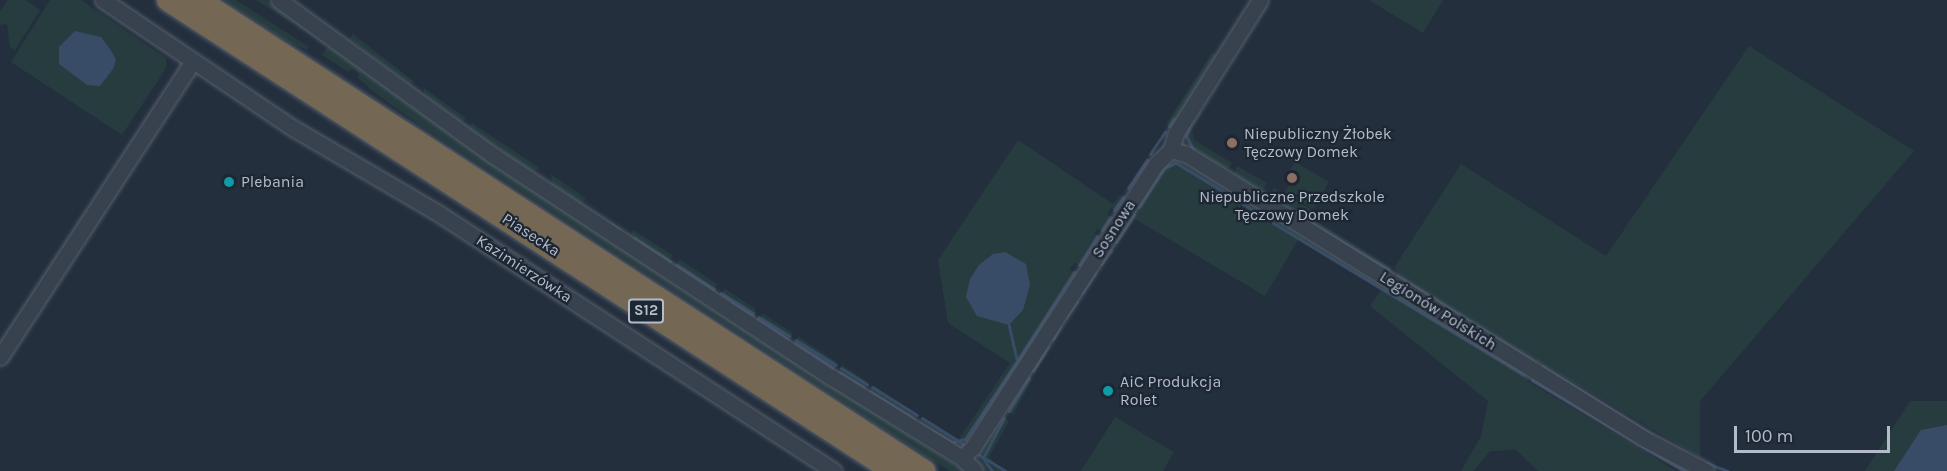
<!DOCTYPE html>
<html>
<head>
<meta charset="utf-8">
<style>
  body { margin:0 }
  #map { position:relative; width:1947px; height:471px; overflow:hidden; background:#242f3e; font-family:Karla,sans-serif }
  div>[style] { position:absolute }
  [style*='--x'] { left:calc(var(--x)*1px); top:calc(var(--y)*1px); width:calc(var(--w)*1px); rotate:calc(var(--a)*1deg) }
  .green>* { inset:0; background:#263c3f; transform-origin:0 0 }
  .water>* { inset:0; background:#394c67 }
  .stream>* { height:3px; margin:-1.5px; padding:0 1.5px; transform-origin:1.5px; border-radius:1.5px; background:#394c67 }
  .roads { filter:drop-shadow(0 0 2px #565f6c) drop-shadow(0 0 2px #565f6c) }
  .minor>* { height:15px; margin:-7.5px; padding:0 7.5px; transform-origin:7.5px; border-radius:7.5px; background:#38414e }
  .highway>* { height:22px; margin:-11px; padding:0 11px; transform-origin:11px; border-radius:11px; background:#746855 }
  .dots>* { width:16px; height:16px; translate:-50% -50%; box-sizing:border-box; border:3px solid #1d2633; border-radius:50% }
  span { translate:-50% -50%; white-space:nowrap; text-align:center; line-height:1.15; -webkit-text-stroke:4.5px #1d2633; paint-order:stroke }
  .shield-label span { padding:2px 4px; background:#1d2633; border:2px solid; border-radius:4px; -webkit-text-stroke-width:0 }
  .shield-label { font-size:15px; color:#b4bcc9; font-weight:700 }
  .poi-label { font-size:16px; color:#b4bcc9 }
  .left { translate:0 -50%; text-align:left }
  .street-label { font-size:16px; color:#b4bcc9 }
  .scale { position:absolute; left:1734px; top:426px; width:156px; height:27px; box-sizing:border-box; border:3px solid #b4bcc9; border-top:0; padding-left:8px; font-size:18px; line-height:21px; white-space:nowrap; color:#b4bcc9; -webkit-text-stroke:4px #1d2633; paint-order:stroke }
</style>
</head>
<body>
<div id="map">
  <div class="green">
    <div style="clip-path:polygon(8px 0,25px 0,40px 10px,15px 50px,10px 47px,7px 24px,0 25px,0 11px)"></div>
    <div style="clip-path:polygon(50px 0,81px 0,166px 58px,167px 67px,122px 135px,11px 62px)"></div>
    <div style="clip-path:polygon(225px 0,236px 0,309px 47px,307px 50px,290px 43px)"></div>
    <div style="clip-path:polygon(256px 0,267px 0,324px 39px,322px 42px)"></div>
    <div style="clip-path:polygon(1369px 0,1443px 0,1423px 33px)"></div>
    <div style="clip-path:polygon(353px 34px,415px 82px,409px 84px,349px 39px)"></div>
    <div style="clip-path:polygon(330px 43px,498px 168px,965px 471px,950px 471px,932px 460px,424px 128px,371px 90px,357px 77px,359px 73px,352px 69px,349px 72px,322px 55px)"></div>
    <div style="clip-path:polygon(1749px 46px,1914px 151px,1700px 401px,1700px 457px,1540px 363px,1527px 381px,1676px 471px,1538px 471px,1516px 450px,1490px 451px,1473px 471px,1461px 471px,1481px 436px,1488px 401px,1370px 306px,1381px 290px,1298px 240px,1265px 296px,1135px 219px,1118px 244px,1114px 241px,1132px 212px,1137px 215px,1141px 209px,1136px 205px,1162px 168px,1175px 160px,1191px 165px,1237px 193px,1232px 200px,1238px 204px,1244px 197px,1270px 213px,1265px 220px,1272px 224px,1277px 218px,1395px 277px,1398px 272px,1394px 268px,1461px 164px,1606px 256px)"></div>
    <div style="clip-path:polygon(1212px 53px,1217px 55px,1203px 76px,1205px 78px,1172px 128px,1166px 124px)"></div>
    <div style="clip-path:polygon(424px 88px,466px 118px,462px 123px,424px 95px)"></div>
    <div style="clip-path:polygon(1198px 110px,1202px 113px,1192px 129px,1194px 140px,1232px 163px,1225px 172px,1186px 143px,1184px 134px)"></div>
    <div style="clip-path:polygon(472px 123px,540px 168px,533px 173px,468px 128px)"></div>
    <div style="clip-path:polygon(1018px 140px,1113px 204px,1120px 195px,1127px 199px,1118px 212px,1111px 208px,1107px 215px,1113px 219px,1105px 232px,1098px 228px,1094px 233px,1102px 239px,1082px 267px,1075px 263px,1072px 266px,1070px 270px,1078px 275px,969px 443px,957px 448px,918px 425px,923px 417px,959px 439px,1010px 363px,948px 323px,938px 260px)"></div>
    <div style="clip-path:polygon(1295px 162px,1329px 182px,1313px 209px,1285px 192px,1291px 182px,1285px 178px)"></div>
    <div style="clip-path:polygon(1237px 166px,1267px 183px,1261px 192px,1233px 177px)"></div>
    <div style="clip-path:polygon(551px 174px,586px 198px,581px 205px,552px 186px)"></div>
    <div style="clip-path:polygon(1274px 188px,1314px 211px,1312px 219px,1391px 267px,1387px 273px,1268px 197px)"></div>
    <div style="clip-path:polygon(633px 230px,673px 255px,669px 262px,629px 239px)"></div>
    <div style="left:679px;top:259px;width:46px;height:9px;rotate:33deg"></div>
    <div style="clip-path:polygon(724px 288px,756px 309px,752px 315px,721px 299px)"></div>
    <div style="clip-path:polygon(762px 313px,793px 333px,786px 341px,759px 323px)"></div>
    <div style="clip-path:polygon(798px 336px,838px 363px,830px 369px,793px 345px)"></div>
    <div style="clip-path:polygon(842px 365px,862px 378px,869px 383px,861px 389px,839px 374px)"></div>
    <div style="clip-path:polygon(1027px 376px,1032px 380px,1013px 415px,1006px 408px)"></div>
    <div style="left:873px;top:385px;width:54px;height:10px;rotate:33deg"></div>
    <div style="clip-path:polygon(1910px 401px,1947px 401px,1947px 471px,1865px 471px)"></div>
    <div style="clip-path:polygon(1001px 417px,1009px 421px,989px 457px,1004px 471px,985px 471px,978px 464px,979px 452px)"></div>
    <div style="clip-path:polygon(1115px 417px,1174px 452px,1163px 471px,1081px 471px)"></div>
  </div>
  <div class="water">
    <div style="clip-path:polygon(75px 31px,101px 37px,112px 52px,116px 60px,113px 69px,100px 86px,87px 85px,59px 64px,59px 47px)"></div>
    <div style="clip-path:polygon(1005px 252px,1026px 264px,1030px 285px,1023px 310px,1009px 325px,977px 316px,966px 297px,970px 279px,979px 265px,993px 254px)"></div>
    <div style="clip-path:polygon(1947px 425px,1947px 471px,1894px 471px,1921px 430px)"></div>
  </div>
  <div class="stream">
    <div style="--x:1190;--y:124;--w:13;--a:108"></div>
    <div style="--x:1186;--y:136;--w:17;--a:62"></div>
    <div style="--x:1169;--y:126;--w:9;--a:-58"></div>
    <div style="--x:1150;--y:154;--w:27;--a:-56"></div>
    <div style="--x:1128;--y:188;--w:34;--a:-56"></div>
    <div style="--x:1240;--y:202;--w:31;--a:32"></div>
    <div style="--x:1139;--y:207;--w:46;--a:-57.3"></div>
    <div style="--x:1164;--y:168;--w:13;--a:-23"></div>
    <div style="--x:1176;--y:163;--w:68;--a:31.1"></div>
    <div style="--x:1114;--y:210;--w:16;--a:-55"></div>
    <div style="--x:1293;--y:212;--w:112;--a:31.1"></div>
    <div style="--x:1273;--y:223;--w:293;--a:31.2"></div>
    <div style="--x:611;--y:224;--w:9;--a:32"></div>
    <div style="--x:1102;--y:230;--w:15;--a:-58"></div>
    <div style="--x:634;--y:238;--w:43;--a:32.6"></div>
    <div style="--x:1116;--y:242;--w:33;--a:-57"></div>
    <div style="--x:1101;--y:264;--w:17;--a:-54"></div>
    <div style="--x:677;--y:265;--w:44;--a:33"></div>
    <div style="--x:1079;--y:265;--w:34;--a:-58"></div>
    <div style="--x:1398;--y:276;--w:158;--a:32.1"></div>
    <div style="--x:721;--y:293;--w:38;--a:32"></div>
    <div style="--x:1082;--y:293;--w:24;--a:-57"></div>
    <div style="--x:732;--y:302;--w:24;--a:33"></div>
    <div style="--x:759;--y:317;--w:36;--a:32"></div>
    <div style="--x:1066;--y:317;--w:19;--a:-55"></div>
    <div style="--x:758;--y:319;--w:36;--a:34"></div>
    <div style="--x:1053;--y:339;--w:14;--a:-60"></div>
    <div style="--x:796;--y:340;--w:47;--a:32"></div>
    <div style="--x:795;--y:343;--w:45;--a:32.3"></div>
    <div style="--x:1017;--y:361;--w:106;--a:-57.4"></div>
    <div style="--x:1542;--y:366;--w:130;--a:32.1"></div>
    <div style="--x:841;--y:368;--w:31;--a:32"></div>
    <div style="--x:1033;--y:371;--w:28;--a:-58"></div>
    <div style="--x:839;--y:372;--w:29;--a:31"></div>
    <div style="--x:1532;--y:380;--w:177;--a:30.9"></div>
    <div style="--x:872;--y:387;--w:53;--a:31.9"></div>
    <div style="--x:871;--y:392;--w:51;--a:32.1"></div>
    <div style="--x:1009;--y:411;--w:39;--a:-59"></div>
    <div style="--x:922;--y:418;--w:49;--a:32.4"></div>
    <div style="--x:919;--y:423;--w:38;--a:30"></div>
    <div style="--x:952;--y:442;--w:13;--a:-13"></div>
    <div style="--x:965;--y:439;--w:94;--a:-56.3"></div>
    <div style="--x:1017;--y:361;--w:37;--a:-103"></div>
    <div style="--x:979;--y:455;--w:31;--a:31"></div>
    <div style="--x:1706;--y:463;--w:23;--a:20"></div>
    <div style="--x:992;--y:471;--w:16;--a:-125"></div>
    <div style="--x:983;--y:458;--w:45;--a:-62.3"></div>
  </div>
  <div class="roads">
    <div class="minor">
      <div style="--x:103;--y:0;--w:229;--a:34"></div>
      <div style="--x:293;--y:128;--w:172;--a:30.4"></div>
      <div style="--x:441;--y:215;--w:469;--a:33.1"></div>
      <div style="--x:279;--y:0;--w:262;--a:36"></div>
      <div style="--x:491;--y:154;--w:407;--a:33.3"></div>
      <div style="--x:831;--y:377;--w:154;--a:31.7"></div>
      <div style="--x:962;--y:458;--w:18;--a:45"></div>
      <div style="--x:1171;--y:150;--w:16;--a:15"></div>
      <div style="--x:1186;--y:154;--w:538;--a:31.86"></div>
      <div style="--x:1643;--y:438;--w:71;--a:27.6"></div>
      <div style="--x:1171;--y:150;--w:18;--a:-74"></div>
      <div style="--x:1176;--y:133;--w:157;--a:-57.7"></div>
      <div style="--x:0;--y:357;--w:351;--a:-56.9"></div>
      <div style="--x:962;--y:458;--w:16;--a:-45"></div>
      <div style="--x:973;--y:447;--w:338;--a:-57.1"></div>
      <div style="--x:1157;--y:163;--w:19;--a:-43"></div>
    </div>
    <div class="highway">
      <div style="--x:168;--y:0;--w:865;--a:33.01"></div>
      <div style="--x:199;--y:0;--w:865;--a:33.01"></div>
    </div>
  </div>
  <div class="dots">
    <div style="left:1232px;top:143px;background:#8d6e63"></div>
    <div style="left:1292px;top:178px;background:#8d6e63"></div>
    <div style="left:229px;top:182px;background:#0f9aa8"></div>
    <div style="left:1108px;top:391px;background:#0f9aa8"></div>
  </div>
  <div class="shield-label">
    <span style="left:646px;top:311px">S12</span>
  </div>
  <div class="poi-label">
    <span class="left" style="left:1244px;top:143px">Niepubliczny Żłobek<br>Tęczowy Domek</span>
    <span class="left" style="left:241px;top:182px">Plebania</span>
    <span style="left:1292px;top:206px">Niepubliczne Przedszkole<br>Tęczowy Domek</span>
    <span class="left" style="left:1120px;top:391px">AiC Produkcja<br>Rolet</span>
  </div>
  <div class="street-label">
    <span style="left:1114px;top:229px;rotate:-57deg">Sosnowa</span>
    <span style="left:531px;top:235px;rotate:33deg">Piasecka</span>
    <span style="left:524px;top:269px;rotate:33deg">Kazimierzówka</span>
    <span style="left:1438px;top:311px;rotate:32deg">Legionów Polskich</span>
  </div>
  <div class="scale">100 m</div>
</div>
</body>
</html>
